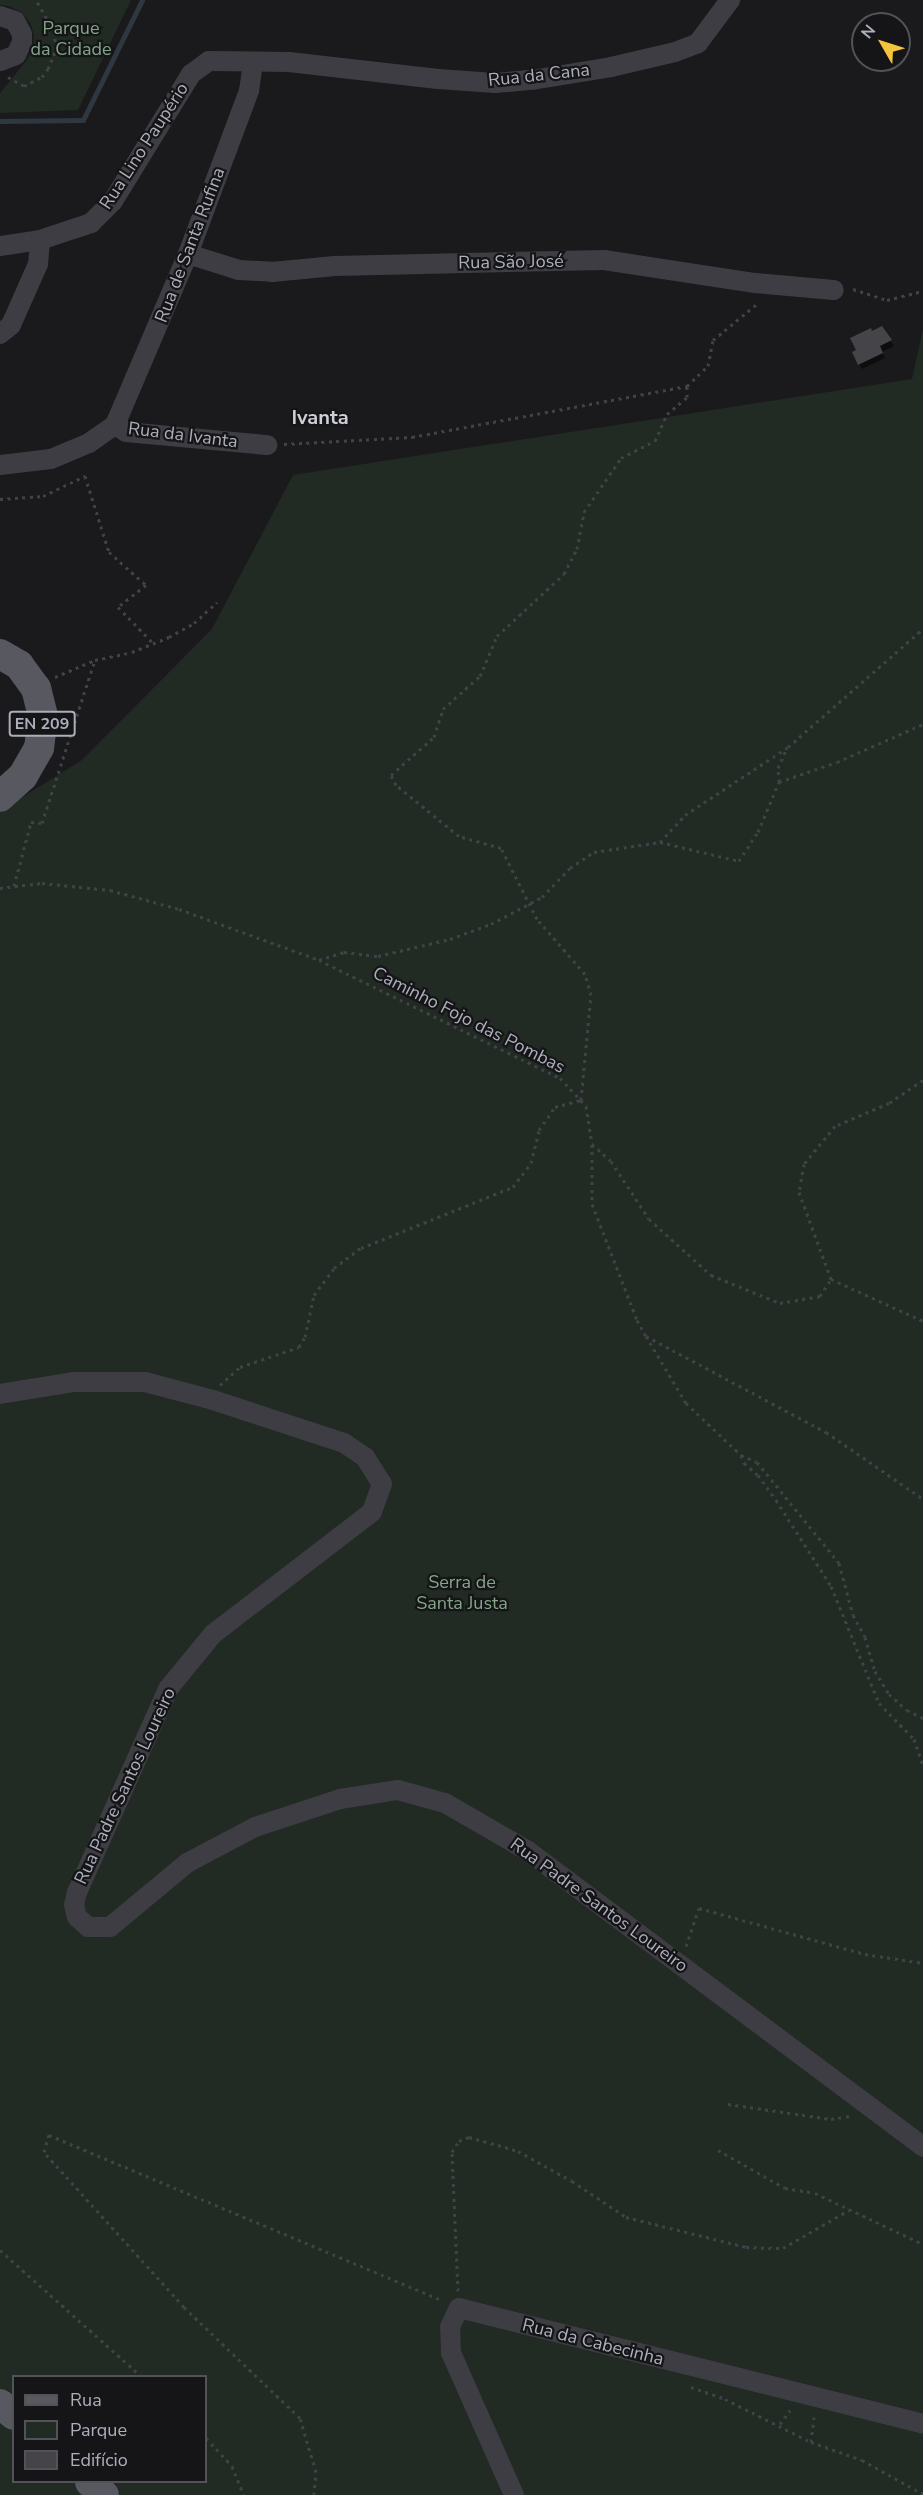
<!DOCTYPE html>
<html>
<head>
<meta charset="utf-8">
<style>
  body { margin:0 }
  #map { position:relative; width:923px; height:2495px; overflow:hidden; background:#1a1a1c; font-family:"Nunito Sans",sans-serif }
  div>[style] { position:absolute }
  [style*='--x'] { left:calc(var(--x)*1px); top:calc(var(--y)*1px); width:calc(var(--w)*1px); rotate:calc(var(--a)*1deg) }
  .green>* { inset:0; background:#212a23 }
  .shadow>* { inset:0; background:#0007 }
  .stream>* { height:5px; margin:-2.5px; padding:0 2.5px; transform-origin:2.5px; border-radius:2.5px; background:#2f3740 }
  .building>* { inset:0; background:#444449 }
  .path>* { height:3px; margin-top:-1.5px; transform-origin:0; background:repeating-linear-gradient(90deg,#414248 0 3px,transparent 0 7.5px) }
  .street>* { height:20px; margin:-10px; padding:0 10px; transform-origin:10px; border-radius:10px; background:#3d3d43 }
  .primary>* { height:30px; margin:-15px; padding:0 15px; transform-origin:15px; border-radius:15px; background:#575860 }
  span { translate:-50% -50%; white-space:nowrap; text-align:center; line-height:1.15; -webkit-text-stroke:4.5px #151517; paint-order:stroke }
  .shield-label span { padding:2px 4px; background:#151517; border:2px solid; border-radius:4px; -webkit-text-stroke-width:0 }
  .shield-label { font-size:16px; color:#acafbb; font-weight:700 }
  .park-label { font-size:18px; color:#83a688 }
  .street-label { font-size:18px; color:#acafbb }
  .neighbourhood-label { font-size:20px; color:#cdcfd7; font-weight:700 }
  .legend { position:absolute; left:12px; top:2375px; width:195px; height:108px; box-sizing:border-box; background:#151517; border:2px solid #515359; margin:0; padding:8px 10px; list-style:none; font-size:18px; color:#acafbb }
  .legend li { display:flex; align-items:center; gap:12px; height:30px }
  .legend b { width:30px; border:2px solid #515359 }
  .north { position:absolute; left:851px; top:12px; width:60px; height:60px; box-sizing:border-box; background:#151517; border:2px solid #515359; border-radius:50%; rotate:309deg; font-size:16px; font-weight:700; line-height:24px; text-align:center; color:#acafbb }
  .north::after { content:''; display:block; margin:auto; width:21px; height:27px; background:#f3c53b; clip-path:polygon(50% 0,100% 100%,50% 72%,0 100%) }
</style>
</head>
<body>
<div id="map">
  <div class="green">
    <div style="clip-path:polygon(0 0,131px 0,78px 110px,0 113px,0 93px,27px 60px,33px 48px,34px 35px,30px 22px,21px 12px,9px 6px,0 5px)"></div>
    <div style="clip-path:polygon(evenodd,923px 329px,923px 2495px,0 2495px,0 811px,82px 760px,212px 629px,293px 475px,912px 379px,923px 329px,14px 2376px,206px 2376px,206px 2482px,14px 2482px,14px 2376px)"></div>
  </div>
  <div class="shadow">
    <div style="clip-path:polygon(881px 328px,894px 346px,882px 352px,885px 358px,862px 369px,859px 364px,872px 333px)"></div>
  </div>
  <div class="stream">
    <div style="--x:0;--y:121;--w:83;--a:-0.7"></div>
    <div style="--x:83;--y:120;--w:134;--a:-63.8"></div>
  </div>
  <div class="building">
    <div style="clip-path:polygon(882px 326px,892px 340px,880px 346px,883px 353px,858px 365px,852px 352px,856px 350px,850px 338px,871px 328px,872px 331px)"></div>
  </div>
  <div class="path">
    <div style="--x:8;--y:77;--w:18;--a:29"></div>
    <div style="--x:24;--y:86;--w:20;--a:-27"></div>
    <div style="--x:42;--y:77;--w:10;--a:-53"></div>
    <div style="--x:48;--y:69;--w:22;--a:-68"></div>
    <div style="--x:56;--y:49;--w:18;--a:-96"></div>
    <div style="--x:54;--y:31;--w:36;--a:-120"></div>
    <div style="--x:853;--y:289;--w:36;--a:18"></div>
    <div style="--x:887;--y:300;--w:37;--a:-14"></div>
    <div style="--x:284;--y:444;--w:128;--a:-3.1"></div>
    <div style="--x:412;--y:437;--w:280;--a:-10.5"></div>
    <div style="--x:687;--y:386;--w:29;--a:-44"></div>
    <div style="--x:708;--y:366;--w:26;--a:-79"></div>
    <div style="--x:713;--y:340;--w:58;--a:-39.4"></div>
    <div style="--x:0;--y:499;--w:43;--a:-4"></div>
    <div style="--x:43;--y:496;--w:47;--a:-25.5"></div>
    <div style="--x:85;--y:476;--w:80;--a:72.5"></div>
    <div style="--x:109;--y:552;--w:50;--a:41.7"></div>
    <div style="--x:146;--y:585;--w:36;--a:142"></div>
    <div style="--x:118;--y:607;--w:50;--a:45.8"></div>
    <div style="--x:55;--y:677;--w:43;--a:-23"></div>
    <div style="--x:95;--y:660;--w:38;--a:-12"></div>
    <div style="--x:132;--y:652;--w:40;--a:-22"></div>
    <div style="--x:169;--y:637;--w:29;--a:-29"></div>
    <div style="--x:194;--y:623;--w:31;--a:-42"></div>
    <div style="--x:779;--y:782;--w:14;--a:-94"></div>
    <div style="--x:778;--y:768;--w:22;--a:-66"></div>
    <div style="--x:660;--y:842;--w:37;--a:-47"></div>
    <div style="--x:685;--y:815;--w:123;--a:-33.4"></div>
    <div style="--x:788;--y:747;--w:179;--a:-41.2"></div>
    <div style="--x:14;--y:886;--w:66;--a:-75.1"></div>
    <div style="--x:31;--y:822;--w:11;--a:5"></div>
    <div style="--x:42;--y:823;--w:171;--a:-72"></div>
    <div style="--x:0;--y:888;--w:42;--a:-6.8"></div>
    <div style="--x:42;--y:883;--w:68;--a:5.9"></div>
    <div style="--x:110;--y:890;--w:72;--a:15.4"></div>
    <div style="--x:179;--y:909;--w:149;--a:20"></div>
    <div style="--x:319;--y:960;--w:268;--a:26.1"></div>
    <div style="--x:560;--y:1078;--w:38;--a:47"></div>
    <div style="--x:586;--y:1106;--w:38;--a:81"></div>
    <div style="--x:592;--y:1144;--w:60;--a:90"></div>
    <div style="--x:592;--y:1204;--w:124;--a:68.8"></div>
    <div style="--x:637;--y:1320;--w:18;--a:61"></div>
    <div style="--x:646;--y:1336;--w:204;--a:28.1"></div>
    <div style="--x:826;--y:1432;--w:118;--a:34.6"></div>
    <div style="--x:319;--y:960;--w:26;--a:-18"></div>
    <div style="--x:344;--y:952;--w:34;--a:7"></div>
    <div style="--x:378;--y:956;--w:74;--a:-13.3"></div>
    <div style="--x:450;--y:939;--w:44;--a:-20.1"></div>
    <div style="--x:491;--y:924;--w:58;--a:-27.9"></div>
    <div style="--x:542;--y:897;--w:40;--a:-46"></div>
    <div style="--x:570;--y:868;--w:29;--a:-34"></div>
    <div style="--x:594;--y:852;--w:67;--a:-8.6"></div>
    <div style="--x:660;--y:842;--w:81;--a:13.5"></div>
    <div style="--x:739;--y:861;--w:35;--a:-57"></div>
    <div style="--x:758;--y:832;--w:54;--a:-67.2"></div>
    <div style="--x:779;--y:782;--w:61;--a:-19"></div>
    <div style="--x:837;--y:762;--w:94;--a:-23.8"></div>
    <div style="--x:923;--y:1080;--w:41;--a:145.9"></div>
    <div style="--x:889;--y:1103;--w:59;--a:156.9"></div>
    <div style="--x:835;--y:1126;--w:49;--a:129.2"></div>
    <div style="--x:804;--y:1164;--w:28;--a:100"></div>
    <div style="--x:799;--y:1192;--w:93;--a:69.8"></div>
    <div style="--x:831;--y:1279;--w:101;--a:24.5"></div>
    <div style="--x:592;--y:1144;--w:25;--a:42"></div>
    <div style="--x:611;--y:1161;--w:69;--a:56.8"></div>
    <div style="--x:649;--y:1219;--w:84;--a:42.1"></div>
    <div style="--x:711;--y:1275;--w:74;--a:22.1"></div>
    <div style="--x:780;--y:1303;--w:41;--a:-9.9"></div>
    <div style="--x:820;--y:1296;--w:20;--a:-57"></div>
    <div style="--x:646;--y:1336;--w:78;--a:59.2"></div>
    <div style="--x:686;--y:1403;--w:76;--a:43.4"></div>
    <div style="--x:741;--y:1455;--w:17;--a:24"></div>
    <div style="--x:757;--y:1462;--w:130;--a:50.9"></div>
    <div style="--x:839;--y:1563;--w:54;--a:74.9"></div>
    <div style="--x:853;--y:1615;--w:25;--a:61"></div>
    <div style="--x:865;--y:1637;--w:35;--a:74"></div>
    <div style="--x:875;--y:1671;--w:27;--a:59"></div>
    <div style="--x:889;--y:1694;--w:24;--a:42"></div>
    <div style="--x:907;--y:1710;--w:18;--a:27"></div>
    <div style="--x:220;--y:1385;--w:27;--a:-42"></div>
    <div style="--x:240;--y:1367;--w:62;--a:-18.7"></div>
    <div style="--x:299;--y:1347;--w:12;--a:-59"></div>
    <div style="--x:305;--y:1337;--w:43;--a:-77.9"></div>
    <div style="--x:314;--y:1295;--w:34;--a:-53"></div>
    <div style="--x:334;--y:1268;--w:34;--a:-37"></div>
    <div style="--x:361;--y:1248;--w:164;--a:-21.9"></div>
    <div style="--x:513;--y:1187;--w:30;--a:-53"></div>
    <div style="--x:531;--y:1163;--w:34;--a:-76"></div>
    <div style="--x:539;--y:1130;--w:28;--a:-55"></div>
    <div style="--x:555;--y:1107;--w:27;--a:-15"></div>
    <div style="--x:581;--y:1100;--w:105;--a:-84.6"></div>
    <div style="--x:591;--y:995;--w:22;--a:-106"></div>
    <div style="--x:585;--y:974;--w:73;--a:-131.1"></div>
    <div style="--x:537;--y:919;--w:80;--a:-116.9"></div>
    <div style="--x:501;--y:848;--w:44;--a:-164.1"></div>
    <div style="--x:459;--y:836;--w:81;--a:-141"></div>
    <div style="--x:396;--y:785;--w:11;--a:-117"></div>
    <div style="--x:391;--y:775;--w:57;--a:-41.5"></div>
    <div style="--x:434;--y:737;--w:29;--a:-72"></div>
    <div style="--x:443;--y:709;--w:50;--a:-41.7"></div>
    <div style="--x:480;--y:676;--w:43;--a:-67"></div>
    <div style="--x:497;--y:636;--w:91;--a:-42.8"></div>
    <div style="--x:564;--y:574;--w:28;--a:-63"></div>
    <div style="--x:577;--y:549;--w:38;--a:-79"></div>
    <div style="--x:584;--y:512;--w:65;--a:-55.6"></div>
    <div style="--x:621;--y:458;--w:38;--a:-27"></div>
    <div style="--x:655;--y:441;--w:30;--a:-66"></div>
    <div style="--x:667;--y:414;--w:26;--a:-40"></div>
    <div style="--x:687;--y:397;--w:11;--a:-90"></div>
    <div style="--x:741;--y:1455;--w:9;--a:69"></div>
    <div style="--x:744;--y:1463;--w:18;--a:41"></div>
    <div style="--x:758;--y:1475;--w:31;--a:54"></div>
    <div style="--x:776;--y:1500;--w:102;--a:57.4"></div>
    <div style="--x:831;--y:1586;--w:126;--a:67.7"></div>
    <div style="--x:879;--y:1703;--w:50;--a:45.8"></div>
    <div style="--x:914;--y:1739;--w:28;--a:71"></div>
    <div style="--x:686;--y:1946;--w:40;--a:-71.1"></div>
    <div style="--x:699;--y:1908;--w:172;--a:15.5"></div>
    <div style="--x:865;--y:1954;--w:59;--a:8.8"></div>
    <div style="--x:728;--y:2104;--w:104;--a:8.3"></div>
    <div style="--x:831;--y:2119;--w:20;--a:-9"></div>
    <div style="--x:718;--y:2150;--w:77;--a:29.6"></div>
    <div style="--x:785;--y:2188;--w:30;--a:9"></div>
    <div style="--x:815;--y:2193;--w:119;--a:25.3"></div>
    <div style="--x:0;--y:2250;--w:189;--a:41.8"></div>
    <div style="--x:458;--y:2291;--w:139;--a:-92.5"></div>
    <div style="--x:452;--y:2152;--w:13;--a:-58"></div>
    <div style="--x:459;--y:2141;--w:11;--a:-22"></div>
    <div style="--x:469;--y:2137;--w:51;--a:15.9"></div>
    <div style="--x:518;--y:2151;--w:62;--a:29.1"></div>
    <div style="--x:572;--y:2181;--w:65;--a:33.7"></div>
    <div style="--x:626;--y:2217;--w:124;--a:14"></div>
    <div style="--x:746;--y:2247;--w:37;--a:2"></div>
    <div style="--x:783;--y:2248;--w:76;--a:-29.9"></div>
    <div style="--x:691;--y:2387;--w:36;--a:19"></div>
    <div style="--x:725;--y:2399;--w:96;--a:26.6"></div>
    <div style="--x:811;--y:2442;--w:54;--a:19.4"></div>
    <div style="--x:862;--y:2460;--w:70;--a:29.1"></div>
    <div style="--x:780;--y:2424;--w:17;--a:-54"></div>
    <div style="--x:206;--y:2438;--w:38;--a:47"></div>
    <div style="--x:232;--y:2466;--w:31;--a:68"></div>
    <div style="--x:811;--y:2442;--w:25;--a:-83"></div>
    <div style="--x:314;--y:2495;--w:23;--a:-85"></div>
    <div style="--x:316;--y:2472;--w:56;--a:-106.5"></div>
    <div style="--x:300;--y:2418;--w:161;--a:-136.3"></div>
    <div style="--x:184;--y:2307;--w:209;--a:-132.1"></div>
    <div style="--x:44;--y:2152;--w:18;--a:-74"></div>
    <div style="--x:49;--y:2135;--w:425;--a:22.8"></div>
  </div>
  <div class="street">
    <div style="--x:0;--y:16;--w:16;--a:18"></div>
    <div style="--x:15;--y:21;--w:15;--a:62"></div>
    <div style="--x:22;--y:34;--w:8;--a:90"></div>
    <div style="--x:22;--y:42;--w:14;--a:115"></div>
    <div style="--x:16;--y:55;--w:17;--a:159"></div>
    <div style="--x:0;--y:246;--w:40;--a:-8.5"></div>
    <div style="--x:40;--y:240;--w:54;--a:-18.4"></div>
    <div style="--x:91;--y:223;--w:31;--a:-45"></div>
    <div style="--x:113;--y:201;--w:149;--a:-58.4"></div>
    <div style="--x:191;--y:74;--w:22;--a:-36"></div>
    <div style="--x:209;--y:61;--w:80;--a:0.7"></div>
    <div style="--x:289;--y:62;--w:150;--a:6.5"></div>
    <div style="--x:438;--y:79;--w:57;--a:4"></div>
    <div style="--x:495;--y:83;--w:37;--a:-5"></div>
    <div style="--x:532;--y:80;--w:80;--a:-9.3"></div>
    <div style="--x:611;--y:67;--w:66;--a:-13.2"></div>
    <div style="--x:675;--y:52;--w:25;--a:-21"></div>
    <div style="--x:698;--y:43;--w:54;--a:-53.3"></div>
    <div style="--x:188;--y:254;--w:53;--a:17.4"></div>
    <div style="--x:239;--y:270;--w:33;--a:3"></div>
    <div style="--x:272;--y:272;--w:63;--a:-5.4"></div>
    <div style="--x:335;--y:266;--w:269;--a:-1.3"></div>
    <div style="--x:604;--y:260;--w:153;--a:8.7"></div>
    <div style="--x:755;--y:283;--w:79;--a:5.1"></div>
    <div style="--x:0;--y:334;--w:14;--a:-39"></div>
    <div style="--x:11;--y:325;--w:67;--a:-66.1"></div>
    <div style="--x:38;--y:264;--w:24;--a:-85"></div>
    <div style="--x:115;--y:425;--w:13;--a:32"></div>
    <div style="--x:126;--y:432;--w:142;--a:5.3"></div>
    <div style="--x:0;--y:465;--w:51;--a:-6.7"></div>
    <div style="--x:51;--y:459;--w:41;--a:-22.8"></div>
    <div style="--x:89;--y:443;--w:32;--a:-35"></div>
    <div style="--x:115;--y:425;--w:186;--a:-66.9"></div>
    <div style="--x:188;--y:254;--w:174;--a:-69.5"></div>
    <div style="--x:249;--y:91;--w:29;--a:-82"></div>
    <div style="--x:0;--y:1394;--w:74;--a:-9.3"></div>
    <div style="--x:73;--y:1382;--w:72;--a:0"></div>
    <div style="--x:145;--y:1382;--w:70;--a:14.8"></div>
    <div style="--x:213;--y:1400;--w:138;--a:18.2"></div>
    <div style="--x:344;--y:1443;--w:25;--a:34"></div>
    <div style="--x:365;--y:1457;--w:32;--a:58"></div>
    <div style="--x:382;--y:1484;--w:30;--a:110"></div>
    <div style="--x:372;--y:1512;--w:200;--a:142.5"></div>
    <div style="--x:213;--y:1634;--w:71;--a:129.3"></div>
    <div style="--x:168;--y:1689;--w:222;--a:114.1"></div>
    <div style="--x:77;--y:1892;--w:13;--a:103"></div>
    <div style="--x:74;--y:1905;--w:12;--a:76"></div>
    <div style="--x:77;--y:1917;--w:15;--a:42"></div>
    <div style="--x:88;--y:1927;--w:22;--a:0"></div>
    <div style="--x:110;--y:1927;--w:100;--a:-39.7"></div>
    <div style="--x:187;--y:1863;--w:77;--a:-27.9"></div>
    <div style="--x:255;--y:1827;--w:89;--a:-18.2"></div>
    <div style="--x:340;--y:1799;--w:59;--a:-8.8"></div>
    <div style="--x:398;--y:1790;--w:49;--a:15.5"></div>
    <div style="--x:445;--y:1803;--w:96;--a:30"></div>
    <div style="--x:528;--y:1851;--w:494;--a:36.8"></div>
    <div style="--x:514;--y:2495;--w:155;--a:-113.9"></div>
    <div style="--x:451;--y:2353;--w:26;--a:-92"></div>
    <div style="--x:450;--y:2327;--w:21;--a:-65"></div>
    <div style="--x:459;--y:2308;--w:478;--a:14"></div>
  </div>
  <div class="primary">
    <div style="--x:0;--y:654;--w:22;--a:30"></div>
    <div style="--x:19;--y:665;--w:29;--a:54"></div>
    <div style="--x:36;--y:688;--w:29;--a:76"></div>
    <div style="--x:43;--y:716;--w:32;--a:97"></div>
    <div style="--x:39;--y:748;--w:32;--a:120"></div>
    <div style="--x:23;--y:776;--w:31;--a:138"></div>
    <div style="--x:0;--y:2404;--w:18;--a:38"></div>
    <div style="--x:90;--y:2482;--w:19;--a:43"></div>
  </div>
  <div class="shield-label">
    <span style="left:42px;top:724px">EN 209</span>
  </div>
  <div class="park-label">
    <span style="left:71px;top:39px">Parque<br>da Cidade</span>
    <span style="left:462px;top:1593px">Serra de<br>Santa Justa</span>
  </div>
  <div class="street-label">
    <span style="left:539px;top:75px;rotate:-6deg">Rua da Cana</span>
    <span style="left:144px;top:146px;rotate:-57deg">Rua Lino Paupério</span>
    <span style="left:190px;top:245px;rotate:-69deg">Rua de Santa Rufina</span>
    <span style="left:511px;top:262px;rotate:-1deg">Rua São José</span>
    <span style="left:183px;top:435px;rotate:7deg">Rua da Ivanta</span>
    <span style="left:469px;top:1020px;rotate:27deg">Caminho Fojo das Pombas</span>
    <span style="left:125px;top:1786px;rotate:-65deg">Rua Padre Santos Loureiro</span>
    <span style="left:599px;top:1905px;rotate:36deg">Rua Padre Santos Loureiro</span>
    <span style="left:593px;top:2342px;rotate:14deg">Rua da Cabecinha</span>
  </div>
  <div class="neighbourhood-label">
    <span style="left:320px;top:417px">Ivanta</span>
  </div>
  <ul class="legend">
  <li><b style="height:8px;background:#575860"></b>Rua</li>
  <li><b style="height:16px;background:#212a23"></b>Parque</li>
  <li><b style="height:16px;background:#444449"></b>Edifício</li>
  </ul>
  <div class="north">N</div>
</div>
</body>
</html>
